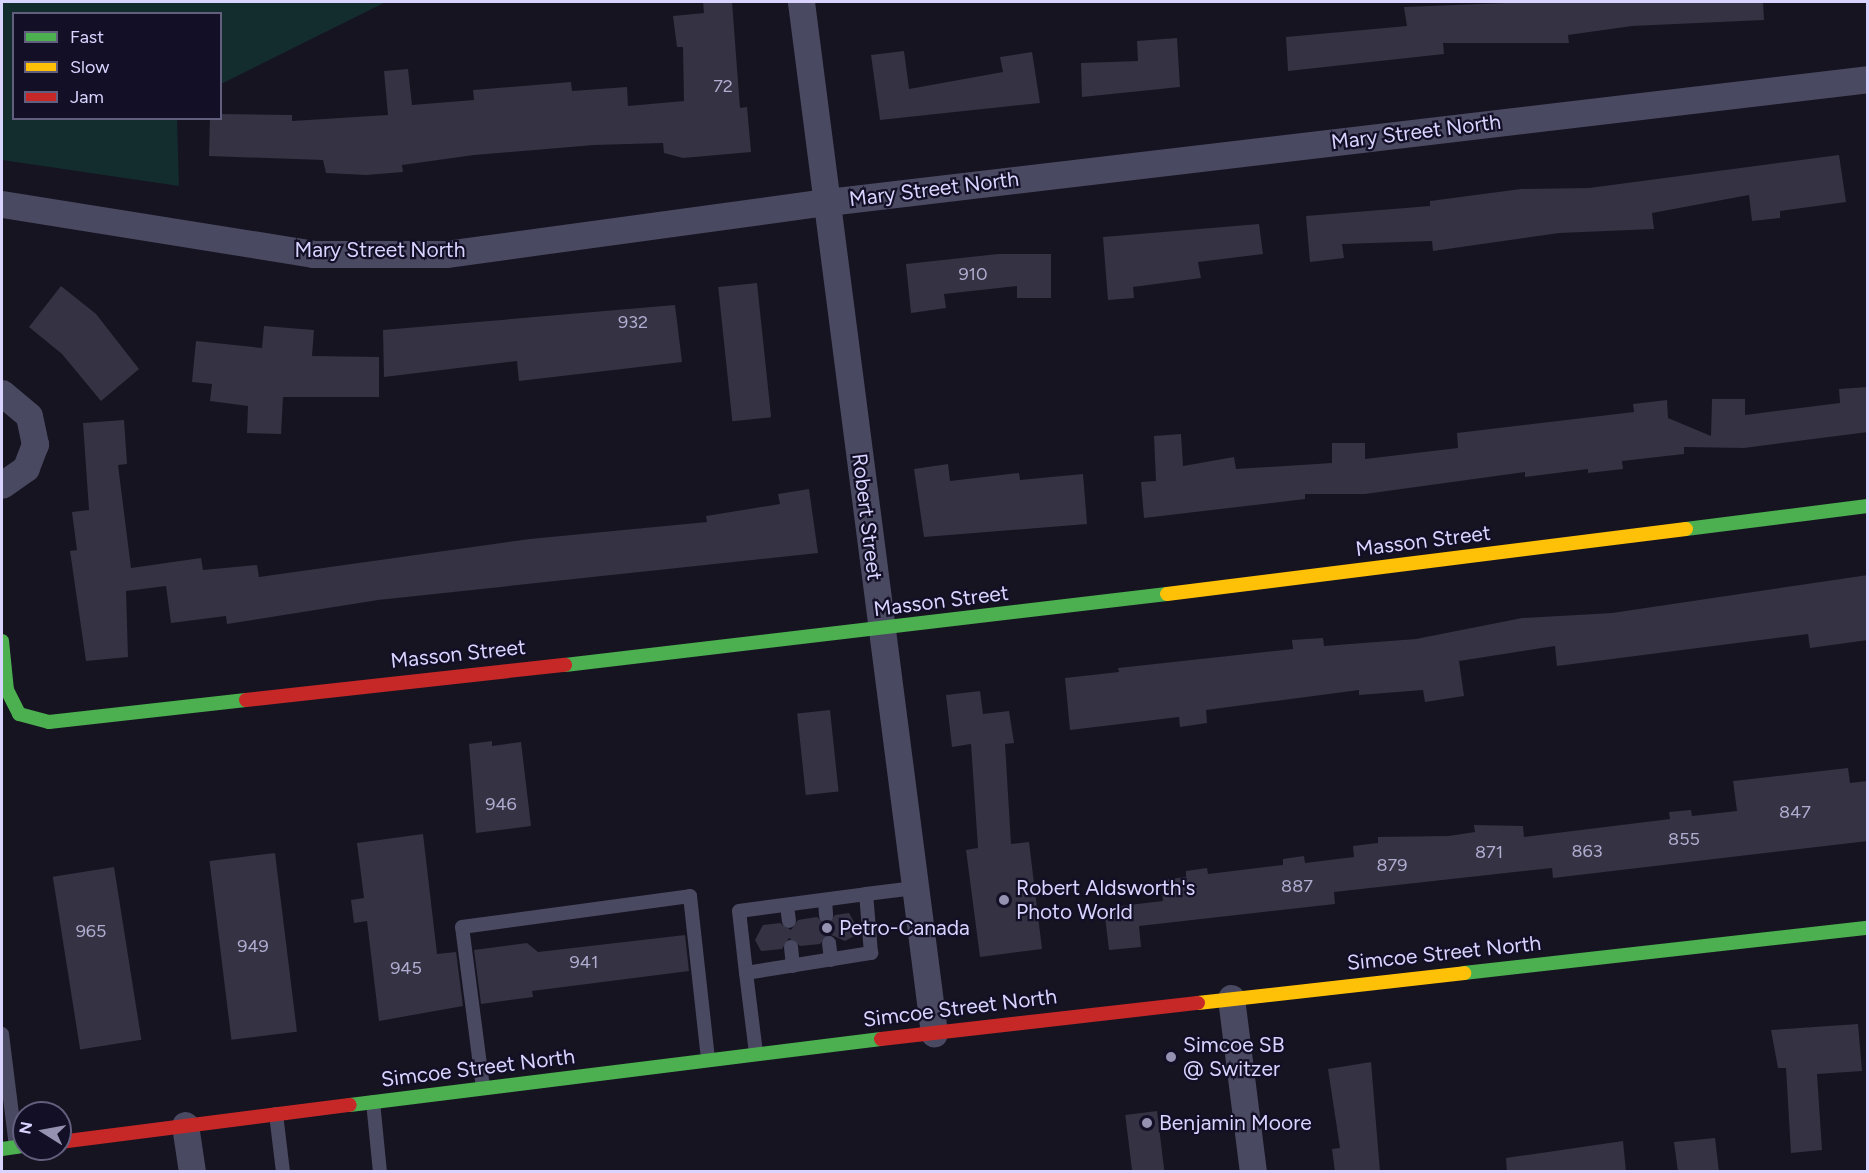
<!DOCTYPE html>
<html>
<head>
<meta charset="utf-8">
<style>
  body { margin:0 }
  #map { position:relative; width:1869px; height:1173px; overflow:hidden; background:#161421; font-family:Figtree,sans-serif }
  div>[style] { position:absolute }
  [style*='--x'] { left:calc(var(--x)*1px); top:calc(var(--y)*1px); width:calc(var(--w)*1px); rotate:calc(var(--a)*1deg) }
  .green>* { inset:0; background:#132c2d }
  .building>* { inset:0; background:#343243; transform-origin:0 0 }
  .lane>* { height:14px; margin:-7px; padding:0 7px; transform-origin:7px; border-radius:7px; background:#4a4962 }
  .street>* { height:27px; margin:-13.5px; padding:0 13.5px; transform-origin:13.5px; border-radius:13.5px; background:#4a4962 }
  .fast>* { height:14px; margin:-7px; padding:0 7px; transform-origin:7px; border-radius:7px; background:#4caf50 }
  .slow>* { height:14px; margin:-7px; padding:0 7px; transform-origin:7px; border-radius:7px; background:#ffc107 }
  .jam>* { height:14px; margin:-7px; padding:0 7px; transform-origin:7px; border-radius:7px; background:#c62828 }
  .dots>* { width:16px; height:16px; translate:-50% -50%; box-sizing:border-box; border:3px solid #130f26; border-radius:50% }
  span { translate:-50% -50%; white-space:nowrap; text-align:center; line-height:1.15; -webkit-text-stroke:4.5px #130f26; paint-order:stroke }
  .number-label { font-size:18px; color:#b0acd0 }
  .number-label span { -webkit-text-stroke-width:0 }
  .street-label { font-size:21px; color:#d9d4ff }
  .poi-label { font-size:21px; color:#d9d4ff }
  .left { translate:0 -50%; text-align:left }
  .frame { position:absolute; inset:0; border:3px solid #d9d4ff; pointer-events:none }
  .legend { position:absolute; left:12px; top:12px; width:210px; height:108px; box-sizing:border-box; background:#130f26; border:2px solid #625e7d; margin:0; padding:8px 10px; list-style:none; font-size:18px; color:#d9d4ff }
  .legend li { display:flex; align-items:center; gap:12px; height:30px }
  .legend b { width:30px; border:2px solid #625e7d }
  .north { position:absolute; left:12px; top:1101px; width:60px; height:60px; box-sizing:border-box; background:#130f26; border:2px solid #625e7d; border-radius:50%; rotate:281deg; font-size:16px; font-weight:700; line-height:24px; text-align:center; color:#d9d4ff }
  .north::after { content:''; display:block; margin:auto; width:21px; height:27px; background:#9591b1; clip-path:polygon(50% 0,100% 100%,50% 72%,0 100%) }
</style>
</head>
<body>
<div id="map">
  <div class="green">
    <div style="clip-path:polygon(2px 2px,386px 2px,221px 84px,220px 14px,14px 14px,14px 118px,177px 119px,179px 186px,2px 160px)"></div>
  </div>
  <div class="building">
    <div style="clip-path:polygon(703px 2px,732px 2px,740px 108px,747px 107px,751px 152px,683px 158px,664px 153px,663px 143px,594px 145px,474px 155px,402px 165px,403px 172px,366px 175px,326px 173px,323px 160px,209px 156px,210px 118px,220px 114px,292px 115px,292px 121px,388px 115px,384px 71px,408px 69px,412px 105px,474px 100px,473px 90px,571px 82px,572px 91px,627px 87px,628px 106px,684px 101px,683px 47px,677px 47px,673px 16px,704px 13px)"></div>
    <div style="clip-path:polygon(1535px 2px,1763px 2px,1764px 20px,1632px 26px,1568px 35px,1569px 43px,1443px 43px,1444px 54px,1288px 71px,1286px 37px,1407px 26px,1404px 7px)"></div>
    <div style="clip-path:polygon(1177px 38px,1180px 87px,1082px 97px,1081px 63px,1138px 61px,1137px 41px)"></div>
    <div style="clip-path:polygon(904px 51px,909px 89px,1003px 72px,1000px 57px,1032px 52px,1040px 103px,880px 120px,871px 55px)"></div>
    <div style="clip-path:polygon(1839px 155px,1846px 202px,1780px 211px,1780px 218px,1752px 221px,1749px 195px,1652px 213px,1654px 229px,1559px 233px,1433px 251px,1432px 241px,1342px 244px,1344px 258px,1310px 262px,1306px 216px,1430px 206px,1430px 201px,1521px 189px,1589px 188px)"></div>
    <div style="clip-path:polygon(1259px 224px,1263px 254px,1198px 262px,1201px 278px,1133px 287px,1134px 298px,1108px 300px,1103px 237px)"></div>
    <div style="clip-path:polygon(998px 254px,1051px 254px,1051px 298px,1017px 298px,1017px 286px,944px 294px,946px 308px,911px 313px,906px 264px)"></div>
    <div style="left:757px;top:283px;width:135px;height:39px;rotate:84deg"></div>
    <div style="clip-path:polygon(61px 286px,96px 314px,139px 369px,101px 401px,62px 354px,29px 327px)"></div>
    <div style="clip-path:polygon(675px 305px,682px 362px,519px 381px,517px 361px,384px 377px,383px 330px)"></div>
    <div style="clip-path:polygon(264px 326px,314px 330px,312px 356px,379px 357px,379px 397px,283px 397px,281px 434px,247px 433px,248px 406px,210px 401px,212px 384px,192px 382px,196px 341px,262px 348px)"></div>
    <div style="clip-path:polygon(1868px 387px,1868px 432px,1744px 448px,1684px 447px,1684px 454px,1622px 461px,1623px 469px,1588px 473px,1588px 469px,1525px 477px,1525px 472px,1365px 494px,1305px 494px,1305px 499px,1144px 518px,1141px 482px,1156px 481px,1154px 436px,1181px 434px,1183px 466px,1234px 457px,1236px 469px,1332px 463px,1332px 443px,1365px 443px,1365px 459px,1458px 448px,1457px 433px,1634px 412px,1633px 404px,1667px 400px,1668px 418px,1711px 436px,1712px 399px,1745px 399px,1745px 415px,1840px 403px,1839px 389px)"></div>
    <div style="clip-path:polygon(124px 420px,127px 464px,118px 465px,131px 568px,201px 558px,203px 570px,257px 565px,259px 577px,530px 539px,707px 522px,706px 516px,780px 504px,778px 494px,809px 489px,818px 553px,378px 600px,227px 624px,226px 616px,171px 623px,166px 586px,126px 591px,128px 657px,86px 661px,70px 551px,77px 550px,72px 512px,89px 510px,83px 423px)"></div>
    <div style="clip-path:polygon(948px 464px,950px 481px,1019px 473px,1020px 480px,1083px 474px,1087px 524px,924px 537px,914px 469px)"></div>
    <div style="clip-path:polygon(1868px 575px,1868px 640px,1810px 648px,1808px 634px,1557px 666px,1555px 646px,1459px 661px,1464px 696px,1425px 702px,1423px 690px,1359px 695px,1359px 690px,1206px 710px,1207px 723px,1180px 727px,1179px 717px,1070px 730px,1065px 678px,1119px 672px,1118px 668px,1293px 649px,1292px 640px,1323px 638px,1324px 646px,1416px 639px,1522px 618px,1612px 613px)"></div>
    <div style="clip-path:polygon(980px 691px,983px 714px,1009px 711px,1014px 743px,1005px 744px,1011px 844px,1029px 842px,1042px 949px,980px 957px,966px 850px,978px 848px,971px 744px,952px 747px,946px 695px)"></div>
    <div style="left:830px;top:710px;width:82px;height:33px;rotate:84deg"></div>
    <div style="clip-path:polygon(492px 741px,492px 746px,521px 742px,531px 826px,476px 833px,469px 744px)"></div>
    <div style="clip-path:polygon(1848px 768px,1850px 783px,1868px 781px,1868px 841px,1553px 878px,1552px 868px,1334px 892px,1335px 904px,1139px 926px,1141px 947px,1109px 950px,1104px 908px,1163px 901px,1161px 880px,1186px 877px,1186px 871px,1207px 868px,1208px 874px,1283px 865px,1283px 859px,1304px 856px,1305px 863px,1354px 857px,1353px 846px,1378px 843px,1378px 837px,1449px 836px,1475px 832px,1474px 825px,1523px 826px,1524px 837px,1670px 819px,1669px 812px,1691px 810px,1692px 816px,1737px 811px,1733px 781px)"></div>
    <div style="clip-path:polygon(423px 834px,437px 954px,456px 952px,463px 1006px,379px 1021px,367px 921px,354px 923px,351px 900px,364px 898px,357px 843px)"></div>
    <div style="left:275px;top:853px;width:180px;height:66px;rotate:83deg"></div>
    <div style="left:114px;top:867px;width:175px;height:62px;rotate:81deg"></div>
    <div style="clip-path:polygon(849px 913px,860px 933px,845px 941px,829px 934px,820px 944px,800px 946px,789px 938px,782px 949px,761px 951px,755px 940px,763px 925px,780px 923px,791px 930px,798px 920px,817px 917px,827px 925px,835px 915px)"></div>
    <div style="clip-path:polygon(685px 935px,689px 971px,532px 991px,533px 997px,481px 1004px,474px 950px,527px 943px,538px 952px)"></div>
    <div style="clip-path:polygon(1858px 1024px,1862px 1071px,1817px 1074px,1822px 1150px,1791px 1153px,1786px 1068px,1778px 1068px,1771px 1030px)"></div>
    <div style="clip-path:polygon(1371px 1062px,1380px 1172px,1335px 1172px,1332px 1149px,1340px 1148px,1328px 1069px)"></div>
    <div style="left:1157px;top:1111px;width:62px;height:32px;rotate:83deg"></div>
    <div style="clip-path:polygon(1715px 1138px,1719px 1172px,1678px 1172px,1674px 1142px)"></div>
    <div style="clip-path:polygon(1623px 1141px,1626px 1172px,1507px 1172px,1506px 1158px)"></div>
  </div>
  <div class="lane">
    <div style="--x:825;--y:900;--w:16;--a:86"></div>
    <div style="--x:787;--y:905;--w:16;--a:83"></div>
    <div style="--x:829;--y:943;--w:17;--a:83"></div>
    <div style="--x:791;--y:947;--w:19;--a:84"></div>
    <div style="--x:746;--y:973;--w:62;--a:-96.4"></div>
    <div style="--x:739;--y:911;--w:128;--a:-7.6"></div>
    <div style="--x:2;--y:1034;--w:114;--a:82.9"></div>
    <div style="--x:756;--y:1053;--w:81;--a:-97.1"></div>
    <div style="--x:746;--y:973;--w:127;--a:-9.1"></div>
    <div style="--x:871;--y:953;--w:59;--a:-94.8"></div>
    <div style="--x:866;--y:894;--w:49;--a:-7"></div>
    <div style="--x:483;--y:1088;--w:162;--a:-97.4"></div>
    <div style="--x:462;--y:927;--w:230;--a:-7.7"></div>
    <div style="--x:690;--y:896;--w:164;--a:83.7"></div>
    <div style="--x:373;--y:1102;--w:70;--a:84.3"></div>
    <div style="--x:276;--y:1114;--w:58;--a:83.1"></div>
  </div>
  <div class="street">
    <div style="--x:801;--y:2;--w:1040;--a:82.65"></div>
    <div style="--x:2;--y:204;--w:315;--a:9.1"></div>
    <div style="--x:313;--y:254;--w:133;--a:0"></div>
    <div style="--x:446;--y:254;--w:386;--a:-7.8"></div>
    <div style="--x:828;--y:202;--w:1047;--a:-6.74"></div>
    <div style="--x:2;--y:393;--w:35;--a:40"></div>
    <div style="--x:29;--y:416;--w:29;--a:78"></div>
    <div style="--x:35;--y:444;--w:26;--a:111"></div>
    <div style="--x:26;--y:468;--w:29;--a:145"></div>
    <div style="--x:1231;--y:998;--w:175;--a:82.8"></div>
    <div style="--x:185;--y:1125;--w:48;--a:81.5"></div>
  </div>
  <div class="fast">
    <div style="--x:1686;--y:529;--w:183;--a:-7.2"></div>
    <div style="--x:2;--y:641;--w:49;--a:84.2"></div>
    <div style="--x:7;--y:690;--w:27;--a:63"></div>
    <div style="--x:19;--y:714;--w:31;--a:15"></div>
    <div style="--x:49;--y:722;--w:198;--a:-6.4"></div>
    <div style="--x:565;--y:665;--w:606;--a:-6.73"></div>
    <div style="--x:1464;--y:973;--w:406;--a:-6.4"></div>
    <div style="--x:350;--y:1105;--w:535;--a:-7.09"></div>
    <div style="--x:2;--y:1149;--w:22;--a:-8"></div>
  </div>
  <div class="slow">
    <div style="--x:1167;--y:594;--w:523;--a:-7.14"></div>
    <div style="--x:1198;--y:1003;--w:268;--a:-6.4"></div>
  </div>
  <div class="jam">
    <div style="--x:246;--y:700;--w:321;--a:-6.3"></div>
    <div style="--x:881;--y:1039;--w:319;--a:-6.5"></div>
    <div style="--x:60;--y:1142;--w:292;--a:-7.3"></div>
  </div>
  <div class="dots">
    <div style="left:1004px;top:900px;background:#9591b1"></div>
    <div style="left:827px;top:928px;background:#9591b1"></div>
    <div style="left:1171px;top:1057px;background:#9591b1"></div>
    <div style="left:1147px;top:1123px;background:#9591b1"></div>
  </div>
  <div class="number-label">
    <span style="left:723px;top:86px">72</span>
    <span style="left:973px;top:274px">910</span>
    <span style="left:633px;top:322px">932</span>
    <span style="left:501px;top:804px">946</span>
    <span style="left:1795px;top:812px">847</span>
    <span style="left:1684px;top:839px">855</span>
    <span style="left:1587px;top:851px">863</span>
    <span style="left:1489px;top:852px">871</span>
    <span style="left:1392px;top:865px">879</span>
    <span style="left:1297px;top:886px">887</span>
    <span style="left:91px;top:931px">965</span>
    <span style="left:253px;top:946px">949</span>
    <span style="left:584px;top:962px">941</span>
    <span style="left:406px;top:968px">945</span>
  </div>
  <div class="street-label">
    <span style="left:1416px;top:132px;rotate:-7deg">Mary Street North</span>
    <span style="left:934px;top:189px;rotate:-7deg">Mary Street North</span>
    <span style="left:380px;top:250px">Mary Street North</span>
    <span style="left:867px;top:517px;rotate:83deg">Robert Street</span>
    <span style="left:1423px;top:541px;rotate:-7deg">Masson Street</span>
    <span style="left:941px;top:601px;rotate:-7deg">Masson Street</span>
    <span style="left:458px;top:654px;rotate:-6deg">Masson Street</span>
    <span style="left:1444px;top:953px;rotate:-6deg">Simcoe Street North</span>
    <span style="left:960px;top:1008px;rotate:-7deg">Simcoe Street North</span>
    <span style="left:478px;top:1068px;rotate:-7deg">Simcoe Street North</span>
  </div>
  <div class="poi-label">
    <span class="left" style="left:1016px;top:900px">Robert Aldsworth's<br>Photo World</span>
    <span class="left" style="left:839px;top:928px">Petro-Canada</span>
    <span class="left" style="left:1183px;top:1057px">Simcoe SB<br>@ Switzer</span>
    <span class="left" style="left:1159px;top:1123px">Benjamin Moore</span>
  </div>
  <div class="frame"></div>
  <ul class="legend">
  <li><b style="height:8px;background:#4caf50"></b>Fast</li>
  <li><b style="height:8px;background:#ffc107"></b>Slow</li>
  <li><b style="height:8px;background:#c62828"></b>Jam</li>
  </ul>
  <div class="north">N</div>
</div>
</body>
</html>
